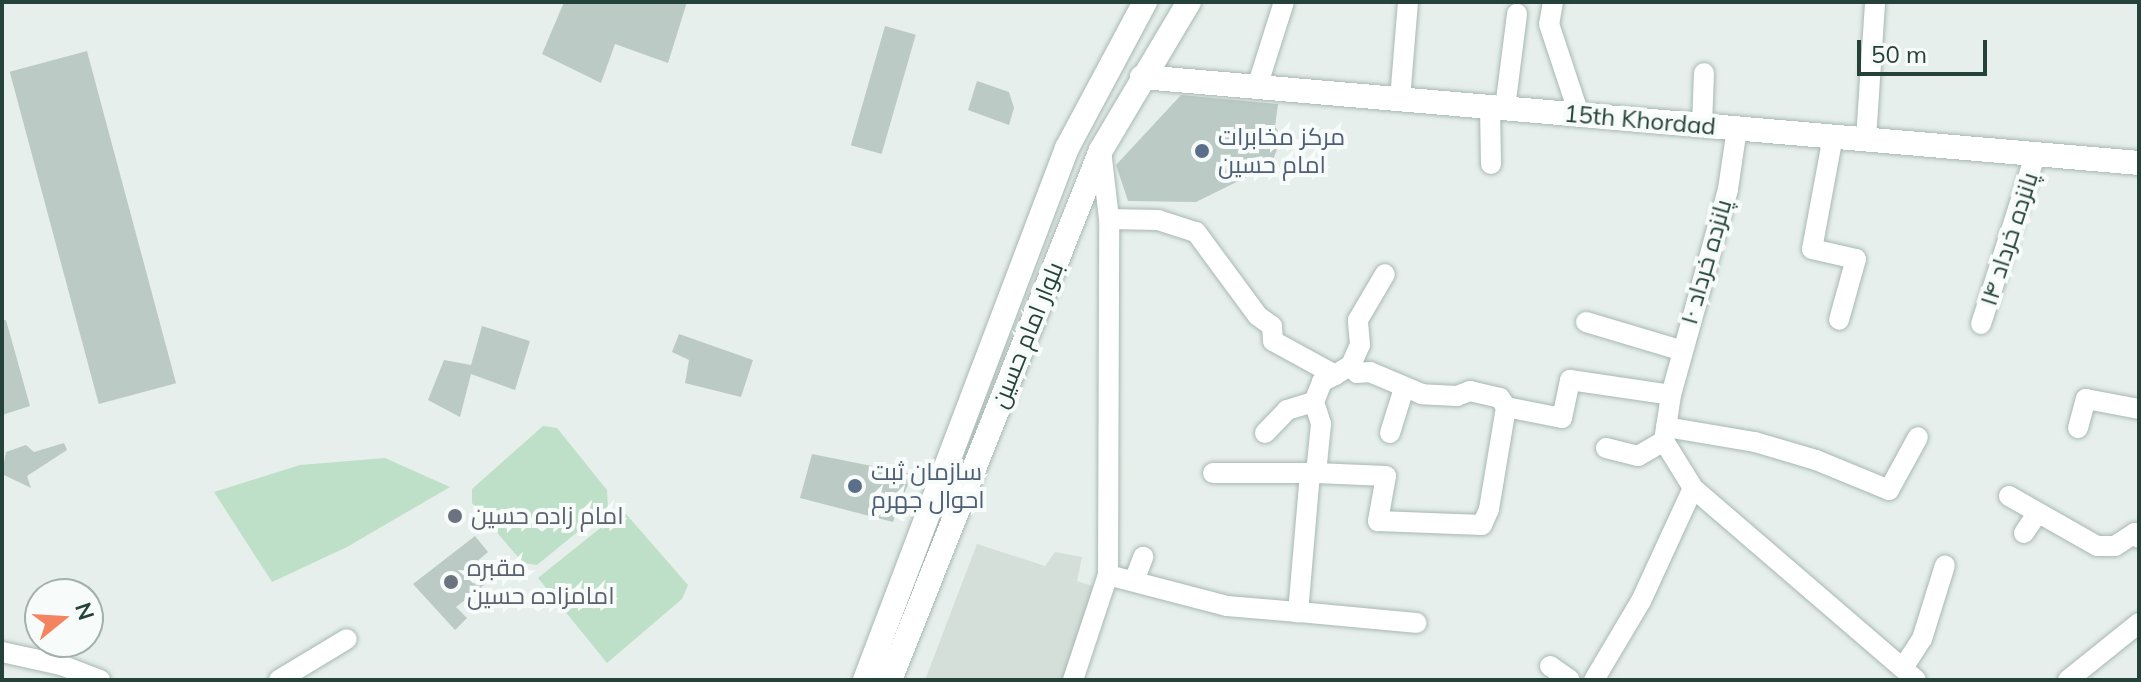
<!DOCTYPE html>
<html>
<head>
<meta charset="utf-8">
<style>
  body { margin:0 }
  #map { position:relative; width:2141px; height:682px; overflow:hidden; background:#e6efeb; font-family:Mulish,Cairo,sans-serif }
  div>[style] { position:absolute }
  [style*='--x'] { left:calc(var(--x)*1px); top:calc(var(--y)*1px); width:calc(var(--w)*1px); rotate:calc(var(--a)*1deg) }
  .built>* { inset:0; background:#d4dfda }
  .green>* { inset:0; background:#bfe0c8 }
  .building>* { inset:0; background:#bbcac4; transform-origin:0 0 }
  .roads { filter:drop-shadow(0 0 2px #a8b8b2) drop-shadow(0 0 2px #a8b8b2) }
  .minor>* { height:20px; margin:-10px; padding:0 10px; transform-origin:10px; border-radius:10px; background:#fff }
  .tertiary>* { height:24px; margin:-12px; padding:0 12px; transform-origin:12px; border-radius:12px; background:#fff }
  .secondary>* { height:24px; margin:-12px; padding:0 12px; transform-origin:12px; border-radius:12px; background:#fff }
  .dots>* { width:22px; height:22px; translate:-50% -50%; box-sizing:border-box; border:4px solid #f7fbf9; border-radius:50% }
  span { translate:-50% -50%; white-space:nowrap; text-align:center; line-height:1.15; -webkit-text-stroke:8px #f7fbf9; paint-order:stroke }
  .street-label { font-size:24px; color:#24423a }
  .service-label { font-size:24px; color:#4e5e75 }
  .left { translate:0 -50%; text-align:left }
  .worship-label { font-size:24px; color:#5b616d }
  .frame { position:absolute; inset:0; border:4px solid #24423a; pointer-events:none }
  .north { position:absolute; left:24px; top:578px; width:80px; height:80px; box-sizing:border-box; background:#f7fbf9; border:2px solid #a3b1ad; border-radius:50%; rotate:72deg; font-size:22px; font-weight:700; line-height:32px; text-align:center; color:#24423a }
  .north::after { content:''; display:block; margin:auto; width:28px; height:36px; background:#f4845f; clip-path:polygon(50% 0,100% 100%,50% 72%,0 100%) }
  .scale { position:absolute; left:1857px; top:40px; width:130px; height:36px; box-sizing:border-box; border:4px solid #24423a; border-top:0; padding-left:10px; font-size:24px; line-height:28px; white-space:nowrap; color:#24423a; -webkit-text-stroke:6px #f7fbf9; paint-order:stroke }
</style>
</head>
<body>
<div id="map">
  <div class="built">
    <div style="clip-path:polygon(977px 544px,1045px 566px,1055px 552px,1082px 557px,1077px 581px,1098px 588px,1064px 680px,925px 680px)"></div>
  </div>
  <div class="green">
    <div style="clip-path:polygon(543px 426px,557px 428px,607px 490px,608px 507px,537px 565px,523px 563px,472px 503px,472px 489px)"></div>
    <div style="clip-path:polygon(385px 458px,450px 487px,347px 547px,272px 582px,214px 492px,300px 465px)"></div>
    <div style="clip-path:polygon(626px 514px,688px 585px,682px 599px,607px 663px,538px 578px,614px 517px)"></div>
  </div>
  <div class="building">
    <div style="clip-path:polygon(564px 2px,687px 2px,668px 63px,615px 44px,601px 83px,542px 54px)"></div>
    <div style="left:885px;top:26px;width:32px;height:124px;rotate:16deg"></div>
    <div style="left:87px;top:51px;width:344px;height:80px;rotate:75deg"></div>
    <div style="clip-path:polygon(977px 81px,1009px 92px,1014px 108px,1009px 125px,968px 110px)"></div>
    <div style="clip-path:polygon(1181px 95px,1278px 104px,1275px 127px,1282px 136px,1271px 165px,1196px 202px,1128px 201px,1116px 165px)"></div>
    <div style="clip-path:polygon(2px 320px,6px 320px,30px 406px,2px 415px)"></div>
    <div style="clip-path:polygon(482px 326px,530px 341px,515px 390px,471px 374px,460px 417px,428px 400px,444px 360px,471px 365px)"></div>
    <div style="clip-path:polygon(679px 334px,753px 360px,741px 397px,685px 383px,689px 360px,672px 352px)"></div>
    <div style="clip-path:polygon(64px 443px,67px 450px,27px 476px,31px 488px,2px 474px,6px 452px,26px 445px,34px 452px)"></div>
    <div style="clip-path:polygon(812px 454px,912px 474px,893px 522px,800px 498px)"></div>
    <div style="clip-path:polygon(475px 536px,488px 552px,474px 564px,489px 581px,456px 607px,467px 618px,455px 630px,413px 584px)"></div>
  </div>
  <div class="roads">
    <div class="minor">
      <div style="--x:1553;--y:2;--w:22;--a:100"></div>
      <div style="--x:1549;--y:24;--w:95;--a:71.6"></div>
      <div style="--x:1257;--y:87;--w:89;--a:-72.4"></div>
      <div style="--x:1400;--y:99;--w:97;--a:-85.3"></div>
      <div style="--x:1490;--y:107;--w:57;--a:89"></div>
      <div style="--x:1505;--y:108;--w:95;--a:-82.7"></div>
      <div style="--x:1702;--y:125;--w:52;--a:-87.8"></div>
      <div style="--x:1833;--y:136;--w:115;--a:100.5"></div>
      <div style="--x:1812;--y:249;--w:45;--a:12.8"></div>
      <div style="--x:1856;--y:259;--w:63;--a:105.6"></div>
      <div style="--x:1866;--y:139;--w:137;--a:-86.2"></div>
      <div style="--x:1109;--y:219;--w:49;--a:1.2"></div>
      <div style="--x:1158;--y:220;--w:40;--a:18"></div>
      <div style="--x:1196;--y:232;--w:104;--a:53.6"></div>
      <div style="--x:1258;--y:316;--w:17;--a:36"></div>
      <div style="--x:1272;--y:326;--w:15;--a:86"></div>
      <div style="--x:1273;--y:341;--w:71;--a:28.7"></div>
      <div style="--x:1335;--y:375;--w:19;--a:-32"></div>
      <div style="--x:1351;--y:365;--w:22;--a:-66"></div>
      <div style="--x:1360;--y:345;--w:25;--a:-95"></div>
      <div style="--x:1358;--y:320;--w:53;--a:-59.6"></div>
      <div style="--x:1586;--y:322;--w:98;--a:16.6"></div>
      <div style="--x:1981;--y:324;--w:180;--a:-72.2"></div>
      <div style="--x:1335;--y:375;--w:15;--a:152"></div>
      <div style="--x:1322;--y:382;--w:22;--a:112"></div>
      <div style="--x:1314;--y:402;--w:23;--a:72"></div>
      <div style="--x:1321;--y:424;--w:49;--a:95.8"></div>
      <div style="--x:1316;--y:473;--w:70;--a:2.5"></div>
      <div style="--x:1386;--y:476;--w:46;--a:100.1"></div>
      <div style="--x:1378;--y:521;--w:104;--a:2.2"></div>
      <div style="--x:1482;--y:525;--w:17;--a:-66"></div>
      <div style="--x:1489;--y:509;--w:103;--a:-80.5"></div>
      <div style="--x:1506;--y:407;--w:11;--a:-124"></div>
      <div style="--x:1500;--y:398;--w:31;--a:-167"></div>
      <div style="--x:1470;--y:391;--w:14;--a:159"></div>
      <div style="--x:1457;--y:396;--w:35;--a:-177"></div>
      <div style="--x:1422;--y:394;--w:56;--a:-157.1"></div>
      <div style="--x:1370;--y:372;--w:13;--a:176"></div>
      <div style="--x:1357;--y:373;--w:10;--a:-127"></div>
      <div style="--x:1671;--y:395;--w:214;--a:-74.5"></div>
      <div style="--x:1728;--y:189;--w:62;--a:-81.6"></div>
      <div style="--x:1506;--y:407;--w:57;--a:11.1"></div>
      <div style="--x:1562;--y:418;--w:39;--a:-78"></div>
      <div style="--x:1570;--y:380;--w:102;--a:8.4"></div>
      <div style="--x:1671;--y:395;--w:47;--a:98.7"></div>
      <div style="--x:1664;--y:441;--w:30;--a:150"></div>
      <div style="--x:1638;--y:456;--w:33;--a:-166"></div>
      <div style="--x:1666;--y:427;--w:90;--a:9.6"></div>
      <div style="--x:1755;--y:442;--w:64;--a:16.4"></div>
      <div style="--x:1816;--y:460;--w:79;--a:22.3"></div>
      <div style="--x:1889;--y:490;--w:60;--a:-61.3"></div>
      <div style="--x:2078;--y:428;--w:30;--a:-75"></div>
      <div style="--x:2086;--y:399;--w:54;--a:10.7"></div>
      <div style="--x:1265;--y:433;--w:32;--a:-46"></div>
      <div style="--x:1287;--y:410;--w:28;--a:-17"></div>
      <div style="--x:1390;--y:433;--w:47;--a:-72.7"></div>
      <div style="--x:1664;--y:441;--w:55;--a:58.3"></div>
      <div style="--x:1213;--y:473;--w:103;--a:0"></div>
      <div style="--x:1310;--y:473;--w:140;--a:94.9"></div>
      <div style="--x:1298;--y:612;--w:119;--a:5.3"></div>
      <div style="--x:2009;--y:496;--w:101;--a:29.6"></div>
      <div style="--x:2097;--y:546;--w:18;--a:0"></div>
      <div style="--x:2115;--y:546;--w:24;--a:-33"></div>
      <div style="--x:2135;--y:533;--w:6;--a:51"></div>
      <div style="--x:2024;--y:533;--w:23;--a:-56"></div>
      <div style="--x:1108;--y:575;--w:123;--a:14.6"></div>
      <div style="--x:1227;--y:606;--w:71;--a:4.8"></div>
      <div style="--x:1134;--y:581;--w:26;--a:-69"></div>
      <div style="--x:2;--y:652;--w:60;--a:12.4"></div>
      <div style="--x:61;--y:665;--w:42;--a:21"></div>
      <div style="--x:1550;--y:666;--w:24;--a:35"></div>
      <div style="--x:1903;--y:668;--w:35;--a:-57"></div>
      <div style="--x:1922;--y:639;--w:77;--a:-72.7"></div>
      <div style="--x:279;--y:680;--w:79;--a:-31.1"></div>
      <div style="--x:1073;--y:680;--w:111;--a:-71.6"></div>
      <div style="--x:1108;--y:575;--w:356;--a:-89.8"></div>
      <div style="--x:1109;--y:219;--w:69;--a:-96.6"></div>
      <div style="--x:1594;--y:680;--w:92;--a:-59.3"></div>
      <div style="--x:1641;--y:601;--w:124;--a:-65.3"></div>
      <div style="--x:1693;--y:488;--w:294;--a:40.7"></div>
      <div style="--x:2068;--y:680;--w:91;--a:-38.8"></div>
    </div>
    <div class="tertiary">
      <div style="--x:1142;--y:77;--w:1001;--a:4.93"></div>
    </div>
    <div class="secondary">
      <div style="--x:865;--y:680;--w:569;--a:-69.21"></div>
      <div style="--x:1067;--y:148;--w:166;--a:-61.9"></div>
      <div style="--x:890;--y:680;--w:570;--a:-68.29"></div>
      <div style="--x:1101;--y:150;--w:172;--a:-59.3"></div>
    </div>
  </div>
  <div class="dots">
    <div style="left:1202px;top:151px;background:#5c6f8a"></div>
    <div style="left:855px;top:486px;background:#5c6f8a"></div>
    <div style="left:455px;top:516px;background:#6b7280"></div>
    <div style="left:451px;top:582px;background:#6b7280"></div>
  </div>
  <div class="street-label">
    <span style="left:1640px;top:120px;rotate:5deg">15th Khordad</span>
    <span style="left:2009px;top:239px;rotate:-72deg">پانزده خرداد ۱۴</span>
    <span style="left:1706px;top:262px;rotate:-74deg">پانزده خرداد ۱۰</span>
    <span style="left:1027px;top:335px;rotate:-68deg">بلوار امام حسین</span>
  </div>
  <div class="service-label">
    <span class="left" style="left:1218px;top:151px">مرکز مخابرات<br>امام حسین</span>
    <span class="left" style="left:871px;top:486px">سازمان ثبت<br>احوال جهرم</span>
  </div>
  <div class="worship-label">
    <span class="left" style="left:471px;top:516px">امام زاده حسین</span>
    <span class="left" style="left:467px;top:582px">مقبره<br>امامزاده حسین</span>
  </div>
  <div class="frame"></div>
  <div class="north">N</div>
  <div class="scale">50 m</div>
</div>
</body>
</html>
